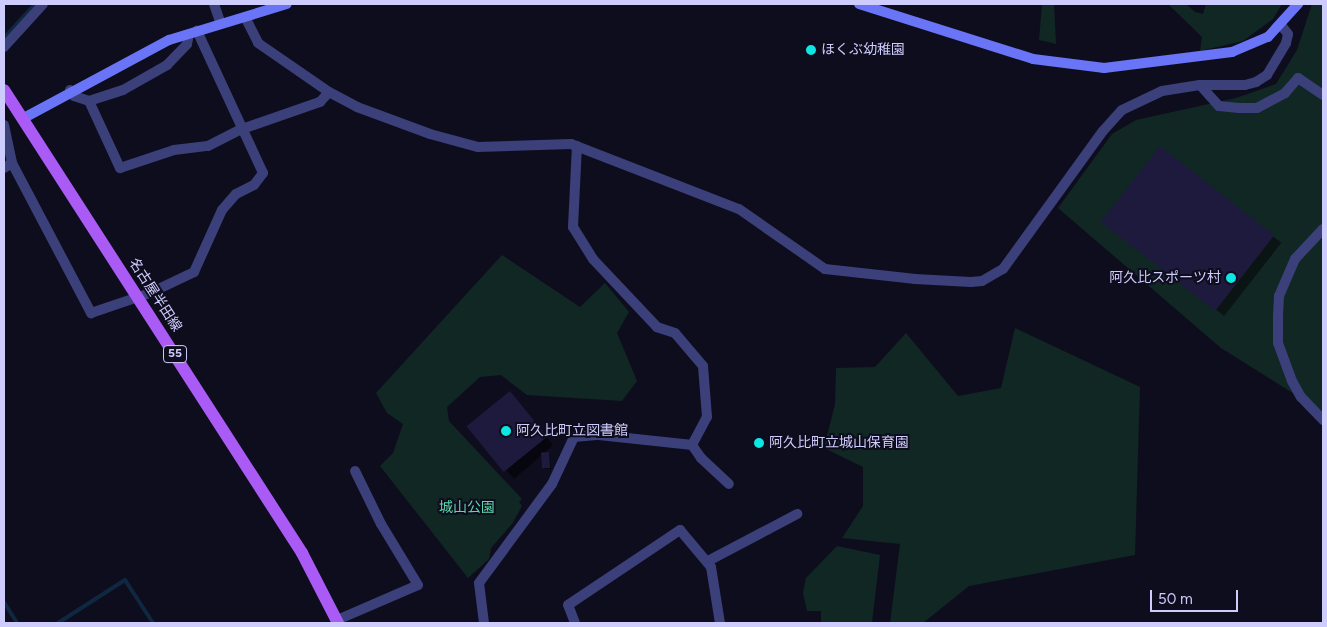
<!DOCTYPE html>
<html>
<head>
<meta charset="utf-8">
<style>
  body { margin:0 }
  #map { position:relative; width:1327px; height:627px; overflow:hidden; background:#0e0d1d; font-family:Figtree,"Noto Sans JP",sans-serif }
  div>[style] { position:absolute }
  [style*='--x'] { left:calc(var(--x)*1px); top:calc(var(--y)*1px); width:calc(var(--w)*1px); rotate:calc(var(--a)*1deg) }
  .green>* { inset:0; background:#112724 }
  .shadow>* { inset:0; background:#0007; transform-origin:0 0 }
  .stream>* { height:4px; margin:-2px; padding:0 2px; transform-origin:2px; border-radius:2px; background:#0f2740 }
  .building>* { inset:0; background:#1e1a3d; transform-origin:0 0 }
  .street>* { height:10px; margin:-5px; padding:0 5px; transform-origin:5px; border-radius:5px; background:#3b3f7a }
  .secondary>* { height:10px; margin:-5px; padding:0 5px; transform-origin:5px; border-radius:5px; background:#6975f6 }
  .primary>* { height:12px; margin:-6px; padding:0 6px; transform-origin:6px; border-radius:6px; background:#aa5af5 }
  .dots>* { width:14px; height:14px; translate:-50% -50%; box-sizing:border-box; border:2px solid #0e0d1d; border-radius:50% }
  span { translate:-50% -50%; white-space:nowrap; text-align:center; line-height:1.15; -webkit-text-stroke:4px #0e0d1d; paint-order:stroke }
  .shield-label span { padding:1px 4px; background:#0e0d1d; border:1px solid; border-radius:4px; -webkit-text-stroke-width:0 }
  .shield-label { font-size:12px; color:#cdccfc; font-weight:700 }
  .poi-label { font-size:14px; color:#cdccfc }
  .left { translate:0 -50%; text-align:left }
  .right { translate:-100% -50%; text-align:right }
  .street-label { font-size:14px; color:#cdccfc }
  .park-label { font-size:14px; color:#5ed7ab }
  .frame { position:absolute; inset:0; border:5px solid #cdccfc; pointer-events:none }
  .scale { position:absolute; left:1150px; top:590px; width:88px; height:22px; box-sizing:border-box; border:2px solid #cdccfc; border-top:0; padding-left:6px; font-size:15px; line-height:18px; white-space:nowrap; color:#cdccfc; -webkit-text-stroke:4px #0e0d1d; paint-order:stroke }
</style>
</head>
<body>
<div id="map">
  <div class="green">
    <div style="clip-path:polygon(1042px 4px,1054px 4px,1056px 44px,1039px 40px)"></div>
    <div style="clip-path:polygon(1168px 4px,1186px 4px,1195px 12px,1203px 14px,1206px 4px,1282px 4px,1273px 19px,1243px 41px,1200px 51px,1202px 37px)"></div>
    <div style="clip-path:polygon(1312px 4px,1323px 4px,1323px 412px,1221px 348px,1058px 208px,1112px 134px,1136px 120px,1236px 98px,1276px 84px,1297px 50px)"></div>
    <div style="clip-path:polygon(502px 255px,580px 307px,605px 283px,629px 312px,617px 333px,637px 381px,622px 401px,527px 395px,501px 375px,480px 377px,447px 407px,449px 421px,522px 499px,519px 502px,522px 506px,512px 524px,491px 548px,489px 559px,468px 578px,380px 466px,393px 453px,403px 424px,387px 413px,376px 393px)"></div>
    <div style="clip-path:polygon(1015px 328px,1140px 387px,1135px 555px,969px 586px,923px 623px,890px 623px,900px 544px,842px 538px,863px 506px,863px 467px,824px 448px,835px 404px,836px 368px,875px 367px,906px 333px,958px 396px,1001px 388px)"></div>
    <div style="clip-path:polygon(837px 546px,880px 555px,872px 623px,821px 623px,821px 611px,807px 611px,803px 593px,806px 578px)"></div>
  </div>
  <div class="shadow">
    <div style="left:1160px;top:148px;width:154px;height:93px;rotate:38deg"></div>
    <div style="clip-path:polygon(517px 400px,553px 445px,543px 454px,550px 455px,551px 469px,544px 469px,543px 454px,514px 479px,467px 426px)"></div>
  </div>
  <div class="stream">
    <div style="--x:4;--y:38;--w:46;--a:-47.6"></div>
    <div style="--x:4;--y:602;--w:25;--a:58"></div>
    <div style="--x:58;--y:623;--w:80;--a:-32.7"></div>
    <div style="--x:125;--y:580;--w:51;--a:56.9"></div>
  </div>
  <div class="building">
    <div style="left:1160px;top:146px;width:145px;height:96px;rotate:38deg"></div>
    <div style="left:510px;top:391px;width:59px;height:56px;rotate:51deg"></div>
    <div style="left:549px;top:452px;width:16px;height:8px;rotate:86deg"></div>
  </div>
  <div class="street">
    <div style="--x:214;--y:4;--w:21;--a:71"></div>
    <div style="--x:245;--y:17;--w:29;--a:63"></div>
    <div style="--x:258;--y:43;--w:86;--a:34.6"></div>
    <div style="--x:329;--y:92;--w:32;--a:28"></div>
    <div style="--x:357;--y:107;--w:78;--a:20.3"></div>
    <div style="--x:430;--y:134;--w:50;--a:15.2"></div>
    <div style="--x:478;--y:147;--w:93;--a:-1.8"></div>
    <div style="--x:571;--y:144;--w:180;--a:21.2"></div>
    <div style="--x:739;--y:209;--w:105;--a:34.9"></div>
    <div style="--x:825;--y:269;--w:91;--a:6.3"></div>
    <div style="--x:915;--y:279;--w:56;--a:3.1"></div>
    <div style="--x:971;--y:282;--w:11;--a:-5"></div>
    <div style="--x:982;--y:281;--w:24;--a:-30"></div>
    <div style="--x:1003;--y:269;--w:170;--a:-54.1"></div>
    <div style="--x:1103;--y:131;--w:28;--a:-48"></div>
    <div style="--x:1122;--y:110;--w:44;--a:-25.4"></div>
    <div style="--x:1162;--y:91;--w:38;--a:-9"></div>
    <div style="--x:1200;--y:85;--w:45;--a:0"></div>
    <div style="--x:1245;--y:85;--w:11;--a:-15"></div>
    <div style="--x:1256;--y:82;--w:13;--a:-32"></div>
    <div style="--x:1267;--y:75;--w:37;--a:-59"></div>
    <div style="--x:1286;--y:43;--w:9;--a:-77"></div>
    <div style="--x:1288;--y:34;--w:11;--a:-128"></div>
    <div style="--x:4;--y:47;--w:58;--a:-47.8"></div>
    <div style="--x:1200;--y:85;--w:28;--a:48"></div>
    <div style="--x:1219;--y:106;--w:20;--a:6"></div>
    <div style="--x:1239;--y:108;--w:18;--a:0"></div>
    <div style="--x:1257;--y:108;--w:32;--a:-28"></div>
    <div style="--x:1285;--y:93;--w:20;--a:-49"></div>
    <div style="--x:1298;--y:78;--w:30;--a:34"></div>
    <div style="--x:70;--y:90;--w:7;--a:56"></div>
    <div style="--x:74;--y:96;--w:16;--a:18"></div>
    <div style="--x:89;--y:101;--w:74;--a:65.2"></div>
    <div style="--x:120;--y:168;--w:57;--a:-18.4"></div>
    <div style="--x:174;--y:150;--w:34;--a:-7"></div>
    <div style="--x:208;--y:146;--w:38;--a:-27"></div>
    <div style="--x:242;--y:129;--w:83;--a:-19.1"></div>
    <div style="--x:320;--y:102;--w:13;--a:-48"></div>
    <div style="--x:89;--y:101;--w:36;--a:-18"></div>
    <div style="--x:123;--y:90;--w:51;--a:-29.6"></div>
    <div style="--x:167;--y:65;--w:29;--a:-46"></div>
    <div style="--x:187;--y:44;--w:10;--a:-79"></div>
    <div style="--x:4;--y:125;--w:39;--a:78"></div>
    <div style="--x:12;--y:163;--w:170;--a:62.2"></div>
    <div style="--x:91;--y:313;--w:62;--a:-18.7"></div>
    <div style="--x:150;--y:293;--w:49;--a:-25.5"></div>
    <div style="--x:194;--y:272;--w:68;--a:-65.7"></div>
    <div style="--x:222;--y:210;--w:21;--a:-49"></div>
    <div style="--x:236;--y:194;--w:20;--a:-27"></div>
    <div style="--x:254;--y:185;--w:15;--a:-53"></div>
    <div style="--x:263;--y:173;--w:157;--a:-114.9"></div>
    <div style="--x:4;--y:168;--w:9;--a:-32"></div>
    <div style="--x:1323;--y:229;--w:41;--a:133"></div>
    <div style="--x:1295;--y:259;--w:40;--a:113.4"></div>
    <div style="--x:1279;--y:296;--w:20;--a:93"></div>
    <div style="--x:1278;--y:316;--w:27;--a:90"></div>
    <div style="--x:1278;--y:343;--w:40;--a:69.8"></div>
    <div style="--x:1292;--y:381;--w:18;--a:61"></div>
    <div style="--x:1301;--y:397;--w:32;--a:46"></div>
    <div style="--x:692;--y:445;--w:16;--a:55"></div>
    <div style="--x:701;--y:458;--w:38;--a:43"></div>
    <div style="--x:708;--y:561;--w:101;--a:-27.8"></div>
    <div style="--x:337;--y:620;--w:88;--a:-23.4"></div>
    <div style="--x:418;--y:585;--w:71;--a:-121.2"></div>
    <div style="--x:381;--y:524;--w:59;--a:-116.1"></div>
    <div style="--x:484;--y:623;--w:40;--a:-97.1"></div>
    <div style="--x:479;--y:583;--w:123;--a:-53.6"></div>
    <div style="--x:552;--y:484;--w:52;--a:-64.9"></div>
    <div style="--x:574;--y:437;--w:25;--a:-5"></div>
    <div style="--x:599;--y:435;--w:94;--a:6.1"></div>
    <div style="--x:692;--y:445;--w:32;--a:-62"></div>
    <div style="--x:707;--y:417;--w:51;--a:-94.5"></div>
    <div style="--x:703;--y:366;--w:43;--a:-130.3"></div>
    <div style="--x:675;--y:333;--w:19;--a:-162"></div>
    <div style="--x:657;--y:327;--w:93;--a:-133.3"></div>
    <div style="--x:593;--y:259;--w:38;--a:-122"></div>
    <div style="--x:573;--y:227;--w:81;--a:-87.2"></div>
    <div style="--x:575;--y:623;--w:19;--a:-111"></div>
    <div style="--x:568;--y:605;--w:135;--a:-33.8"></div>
    <div style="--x:680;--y:530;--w:48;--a:50"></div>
    <div style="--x:711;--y:567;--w:57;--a:80.9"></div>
  </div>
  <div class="secondary">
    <div style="--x:859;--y:4;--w:182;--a:17.5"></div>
    <div style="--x:1033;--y:59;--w:72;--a:7.2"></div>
    <div style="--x:1104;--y:68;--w:129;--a:-7.1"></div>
    <div style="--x:1232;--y:52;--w:39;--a:-23"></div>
    <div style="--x:1268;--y:37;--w:45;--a:-47.7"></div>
    <div style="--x:22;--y:119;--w:167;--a:-28.3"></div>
    <div style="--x:169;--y:40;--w:123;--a:-17"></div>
  </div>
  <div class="primary">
    <div style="--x:4;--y:90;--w:551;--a:57.23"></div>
    <div style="--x:302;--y:553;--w:79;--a:62.8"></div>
  </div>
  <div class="dots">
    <div style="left:811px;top:50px;background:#0ee6e4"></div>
    <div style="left:1231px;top:278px;background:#0ee6e4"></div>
    <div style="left:506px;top:431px;background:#0ee6e4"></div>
    <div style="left:759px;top:443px;background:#0ee6e4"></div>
  </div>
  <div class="shield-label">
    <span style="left:175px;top:354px">55</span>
  </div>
  <div class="poi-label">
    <span class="left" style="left:821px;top:50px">ほくぶ幼稚園</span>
    <span class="right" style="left:1221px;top:278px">阿久比スポーツ村</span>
    <span class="left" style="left:516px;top:431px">阿久比町立図書館</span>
    <span class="left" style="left:769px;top:443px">阿久比町立城山保育園</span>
  </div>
  <div class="street-label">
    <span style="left:155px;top:295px;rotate:57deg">名古屋半田線</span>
  </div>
  <div class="park-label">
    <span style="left:467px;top:508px">城山公園</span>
  </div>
  <div class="frame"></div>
  <div class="scale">50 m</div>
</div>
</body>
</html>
